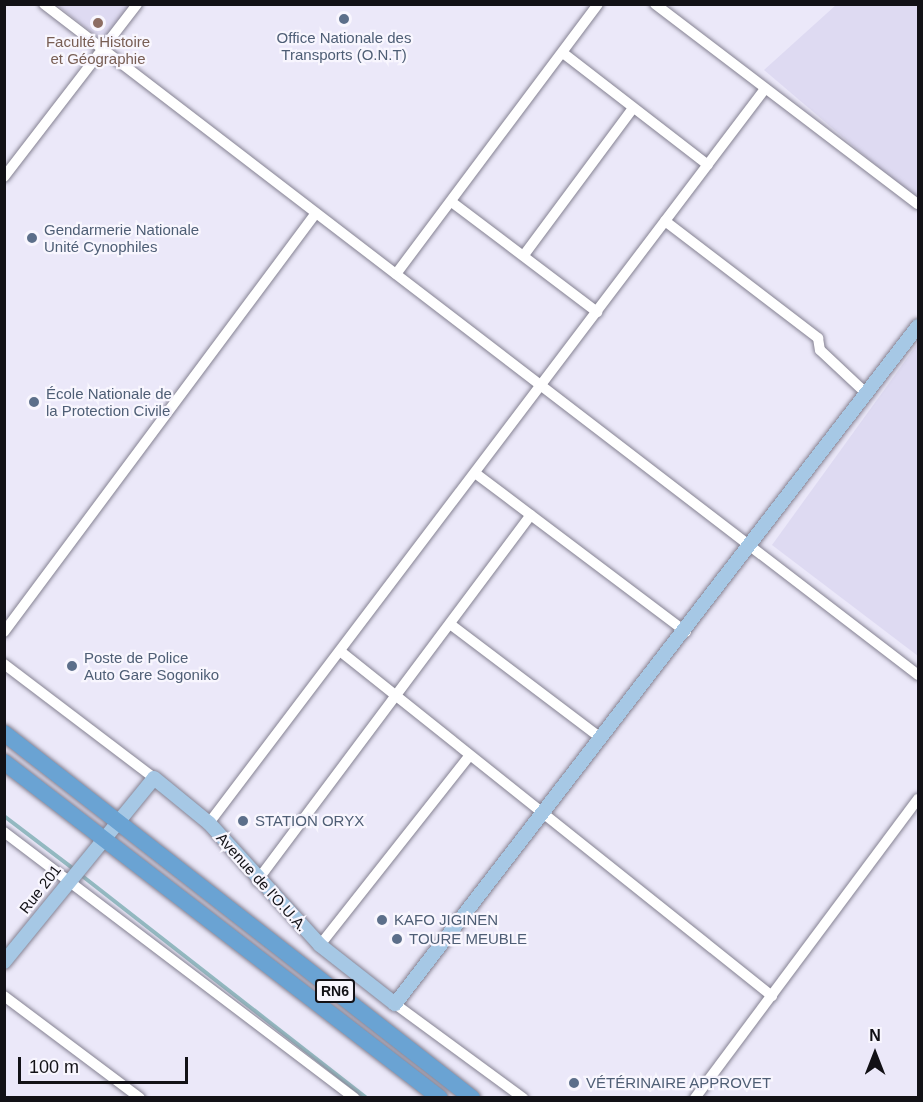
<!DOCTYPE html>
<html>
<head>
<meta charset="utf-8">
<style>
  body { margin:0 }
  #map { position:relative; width:923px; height:1102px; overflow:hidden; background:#ebe8f9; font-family:Helvetica,sans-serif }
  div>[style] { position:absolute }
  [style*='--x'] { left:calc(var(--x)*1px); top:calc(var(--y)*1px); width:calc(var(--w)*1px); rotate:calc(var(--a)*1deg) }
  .built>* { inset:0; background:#dedaf2 }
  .stream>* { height:4px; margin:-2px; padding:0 2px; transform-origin:2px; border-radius:2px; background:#93b9c1 }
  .roads { filter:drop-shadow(0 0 2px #858292) drop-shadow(0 0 2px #858292) }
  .minor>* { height:10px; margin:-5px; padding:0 5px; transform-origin:5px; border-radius:5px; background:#fff }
  .major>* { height:14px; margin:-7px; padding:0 7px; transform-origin:7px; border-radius:7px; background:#a6c8e5 }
  .highway>* { height:16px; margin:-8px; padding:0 8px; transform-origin:8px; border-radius:8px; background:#6aa3d3 }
  .dots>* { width:16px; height:16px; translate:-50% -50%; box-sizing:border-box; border:3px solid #f8f6fe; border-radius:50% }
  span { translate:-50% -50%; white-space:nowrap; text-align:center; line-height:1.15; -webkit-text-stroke:4.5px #f8f6fe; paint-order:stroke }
  .shield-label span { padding:2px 4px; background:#f8f6fe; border:2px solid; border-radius:4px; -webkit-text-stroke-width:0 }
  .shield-label { font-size:14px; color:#121116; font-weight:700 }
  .service-label { font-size:15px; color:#4e5e75 }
  .left { translate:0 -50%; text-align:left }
  .education-label { font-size:15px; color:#785e54 }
  .street-label { font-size:15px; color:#121116 }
  .frame { position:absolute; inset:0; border:6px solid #121116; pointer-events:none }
  .north { position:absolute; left:845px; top:1024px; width:60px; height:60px; -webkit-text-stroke:4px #f8f6fe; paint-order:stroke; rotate:0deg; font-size:16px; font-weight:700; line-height:24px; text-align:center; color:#121116 }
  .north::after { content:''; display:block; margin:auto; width:21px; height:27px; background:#121116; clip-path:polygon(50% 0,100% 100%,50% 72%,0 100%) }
  .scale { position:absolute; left:18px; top:1057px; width:170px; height:27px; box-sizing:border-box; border:3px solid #121116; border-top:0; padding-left:8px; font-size:18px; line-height:21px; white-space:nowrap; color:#121116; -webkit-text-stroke:4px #f8f6fe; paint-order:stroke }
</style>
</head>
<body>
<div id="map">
  <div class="built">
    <div style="clip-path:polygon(57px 5px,130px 5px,103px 41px)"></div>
    <div style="clip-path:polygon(836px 5px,918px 5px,918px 201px,764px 70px)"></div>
    <div style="clip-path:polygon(918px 343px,918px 656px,772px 545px)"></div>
  </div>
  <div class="stream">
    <div style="--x:4;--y:816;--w:89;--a:37.3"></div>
    <div style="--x:81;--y:875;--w:362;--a:38"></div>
  </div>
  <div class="roads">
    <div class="minor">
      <div style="--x:44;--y:4;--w:1102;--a:37.51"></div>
      <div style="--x:655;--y:4;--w:330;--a:37.3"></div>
      <div style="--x:563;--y:53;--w:183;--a:37.7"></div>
      <div style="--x:4;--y:177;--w:218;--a:-52.4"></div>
      <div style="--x:453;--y:203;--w:181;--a:37.1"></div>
      <div style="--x:665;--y:221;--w:193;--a:37.4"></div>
      <div style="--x:818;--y:338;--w:12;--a:81"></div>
      <div style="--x:820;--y:350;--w:63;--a:43.1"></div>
      <div style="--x:524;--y:255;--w:183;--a:-53.4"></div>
      <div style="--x:396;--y:274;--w:337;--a:-53.2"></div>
      <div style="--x:475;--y:473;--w:264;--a:37"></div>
      <div style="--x:450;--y:624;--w:189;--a:37.1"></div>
      <div style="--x:4;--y:632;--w:522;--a:-53.33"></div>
      <div style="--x:340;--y:651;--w:553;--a:38.61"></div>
      <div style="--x:4;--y:664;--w:188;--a:37.2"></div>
      <div style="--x:209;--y:823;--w:921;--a:-52.86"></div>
      <div style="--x:4;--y:832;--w:440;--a:37.2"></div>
      <div style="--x:257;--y:881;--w:457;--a:-53.2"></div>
      <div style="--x:320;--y:945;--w:241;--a:-51.7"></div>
      <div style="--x:4;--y:996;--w:170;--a:36.9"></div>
      <div style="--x:395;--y:1004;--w:159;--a:36.3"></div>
      <div style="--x:695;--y:1098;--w:373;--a:-53.3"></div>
    </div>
    <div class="major">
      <div style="--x:4;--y:962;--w:237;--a:-50.8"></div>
      <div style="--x:154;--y:778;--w:71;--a:39.3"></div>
      <div style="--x:209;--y:823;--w:165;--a:47.7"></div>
      <div style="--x:320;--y:945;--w:95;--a:38.2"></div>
      <div style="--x:395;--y:1004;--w:856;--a:-52.35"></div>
    </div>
    <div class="highway">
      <div style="--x:4;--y:733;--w:594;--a:37.95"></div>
      <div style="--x:4;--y:762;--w:550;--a:37.62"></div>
    </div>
  </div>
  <div class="dots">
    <div style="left:344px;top:19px;background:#5c6f8a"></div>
    <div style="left:98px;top:23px;background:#8d6e63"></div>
    <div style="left:32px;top:238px;background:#5c6f8a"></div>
    <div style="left:34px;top:402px;background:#5c6f8a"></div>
    <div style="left:72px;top:666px;background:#5c6f8a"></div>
    <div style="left:243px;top:821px;background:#5c6f8a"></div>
    <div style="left:382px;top:920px;background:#5c6f8a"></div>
    <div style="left:397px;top:939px;background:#5c6f8a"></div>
    <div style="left:574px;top:1083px;background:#5c6f8a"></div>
  </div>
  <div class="shield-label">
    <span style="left:335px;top:991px">RN6</span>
  </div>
  <div class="service-label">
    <span style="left:344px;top:46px">Office Nationale des<br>Transports (O.N.T)</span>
    <span class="left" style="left:44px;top:238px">Gendarmerie Nationale<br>Unité Cynophiles</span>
    <span class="left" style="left:46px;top:402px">École Nationale de<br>la Protection Civile</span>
    <span class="left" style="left:84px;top:666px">Poste de Police<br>Auto Gare Sogoniko</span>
    <span class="left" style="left:255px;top:821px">STATION ORYX</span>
    <span class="left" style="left:394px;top:920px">KAFO JIGINEN</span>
    <span class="left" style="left:409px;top:939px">TOURE MEUBLE</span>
    <span class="left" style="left:586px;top:1083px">VÉTÉRINAIRE APPROVET</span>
  </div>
  <div class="education-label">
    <span style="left:98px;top:50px">Faculté Histoire<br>et Géographie</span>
  </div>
  <div class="street-label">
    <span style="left:262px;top:882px;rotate:48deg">Avenue de l'O.U.A.</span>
    <span style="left:40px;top:889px;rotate:-52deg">Rue 201</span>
  </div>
  <div class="frame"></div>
  <div class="north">N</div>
  <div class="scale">100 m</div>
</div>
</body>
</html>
